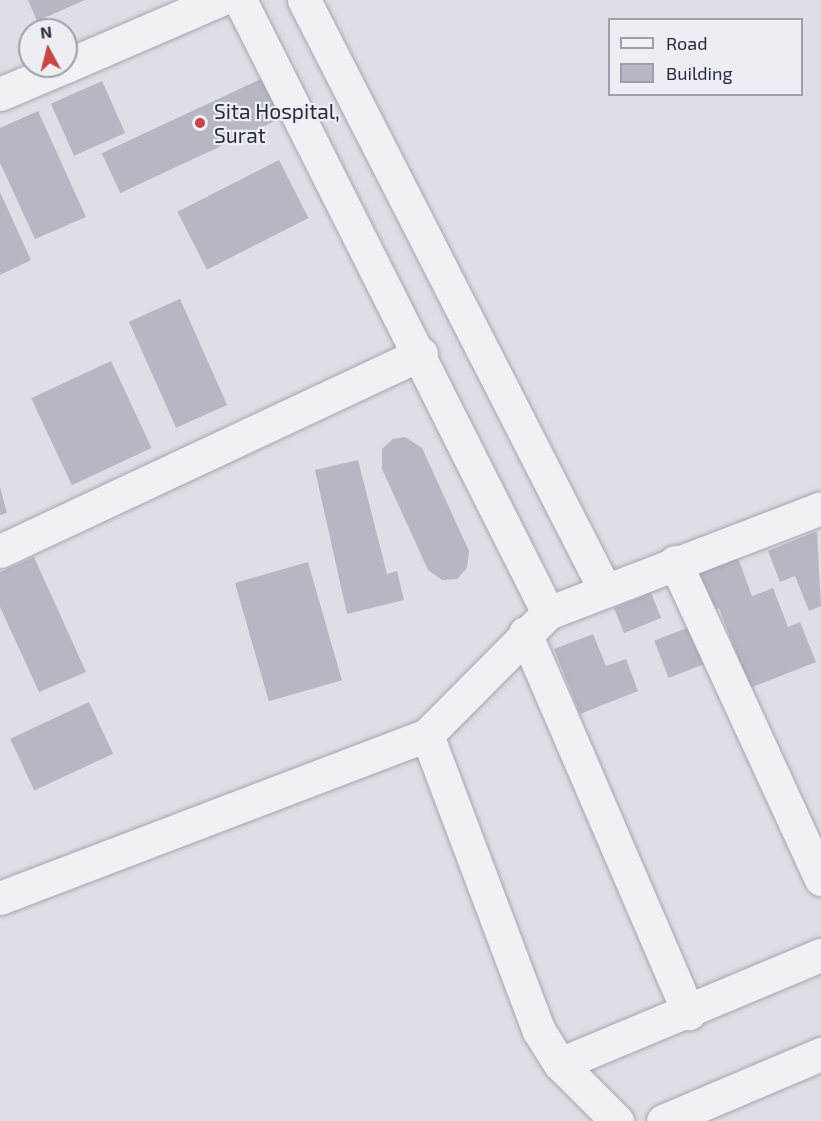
<!DOCTYPE html>
<html>
<head>
<meta charset="utf-8">
<style>
  body { margin:0 }
  #map { position:relative; width:821px; height:1121px; overflow:hidden; background:#dddfe6; font-family:"Exo 2",sans-serif }
  div>[style] { position:absolute }
  [style*='--x'] { left:calc(var(--x)*1px); top:calc(var(--y)*1px); width:calc(var(--w)*1px); rotate:calc(var(--a)*1deg) }
  .building>* { inset:0; background:#b5b8c3; transform-origin:0 0 }
  .roads { filter:drop-shadow(0 0 2px #a3a6b0) drop-shadow(0 0 2px #a3a6b0) }
  .minor>* { height:33px; margin:-16.5px; padding:0 16.5px; transform-origin:16.5px; border-radius:16.5px; background:#f0f1f5 }
  .dots>* { width:16px; height:16px; translate:-50% -50%; box-sizing:border-box; border:3px solid #eceef4; border-radius:50% }
  span { translate:-50% -50%; white-space:nowrap; text-align:center; line-height:1.15; -webkit-text-stroke:4.5px #eceef4; paint-order:stroke }
  .poi-label { font-size:21px; color:#272c3c }
  .left { translate:0 -50%; text-align:left }
  .legend { position:absolute; left:608px; top:18px; width:195px; height:78px; box-sizing:border-box; background:#eceef4; border:2px solid #9da0aa; margin:0; padding:8px 10px; list-style:none; font-size:18px; color:#272c3c }
  .legend li { display:flex; align-items:center; gap:12px; height:30px }
  .legend b { width:30px; border:2px solid #9da0aa }
  .north { position:absolute; left:18px; top:18px; width:60px; height:60px; box-sizing:border-box; background:#eceef4; border:2px solid #9da0aa; border-radius:50%; rotate:353deg; font-size:16px; font-weight:700; line-height:24px; text-align:center; color:#272c3c }
  .north::after { content:''; display:block; margin:auto; width:21px; height:27px; background:#c94545; clip-path:polygon(50% 0,100% 100%,50% 72%,0 100%) }
</style>
</head>
<body>
<div id="map">
  <div class="building">
    <div style="clip-path:polygon(28px 0,85px 0,37px 21px)"></div>
    <div style="left:263px;top:78px;width:44px;height:178px;rotate:65deg"></div>
    <div style="left:102px;top:81px;width:57px;height:56px;rotate:66deg"></div>
    <div style="clip-path:polygon(38px 111px,86px 217px,35px 239px,0 163px,0 128px)"></div>
    <div style="left:279px;top:160px;width:65px;height:114px;rotate:63deg"></div>
    <div style="clip-path:polygon(0 192px,31px 260px,0 275px)"></div>
    <div style="left:180px;top:299px;width:116px;height:56px;rotate:66deg"></div>
    <div style="left:111px;top:361px;width:96px;height:88px;rotate:65deg"></div>
    <div style="clip-path:polygon(405px 437px,422px 448px,469px 551px,467px 568px,457px 579px,442px 580px,428px 570px,382px 469px,382px 449px,393px 439px)"></div>
    <div style="clip-path:polygon(358px 460px,387px 574px,397px 571px,404px 600px,347px 614px,315px 470px)"></div>
    <div style="clip-path:polygon(0 487px,7px 513px,0 515px)"></div>
    <div style="clip-path:polygon(817px 531px,821px 606px,809px 611px,795px 576px,780px 582px,768px 551px)"></div>
    <div style="clip-path:polygon(34px 557px,86px 672px,39px 692px,0 607px,0 572px)"></div>
    <div style="clip-path:polygon(738px 558px,752px 596px,773px 588px,788px 627px,800px 622px,816px 662px,750px 688px,719px 608px,702px 615px,688px 577px)"></div>
    <div style="left:308px;top:562px;width:123px;height:76px;rotate:74deg"></div>
    <div style="left:651px;top:593px;width:27px;height:40px;rotate:68deg"></div>
    <div style="left:700px;top:623px;width:40px;height:49px;rotate:69deg"></div>
    <div style="clip-path:polygon(593px 634px,606px 666px,626px 659px,638px 691px,580px 714px,554px 649px)"></div>
    <div style="left:89px;top:702px;width:57px;height:87px;rotate:65deg"></div>
  </div>
  <div class="roads">
    <div class="minor">
      <div style="--x:240;--y:0;--w:686;--a:63.32"></div>
      <div style="--x:304;--y:0;--w:662;--a:62.97"></div>
      <div style="--x:66;--y:66;--w:167;--a:-23.3"></div>
      <div style="--x:0;--y:94;--w:72;--a:-23"></div>
      <div style="--x:0;--y:551;--w:465;--a:-25.1"></div>
      <div style="--x:675;--y:562;--w:349;--a:65.3"></div>
      <div style="--x:525;--y:633;--w:414;--a:66.7"></div>
      <div style="--x:427;--y:735;--w:316;--a:69.3"></div>
      <div style="--x:539;--y:1031;--w:39;--a:58"></div>
      <div style="--x:560;--y:1064;--w:81;--a:45"></div>
      <div style="--x:0;--y:898;--w:457;--a:-20.9"></div>
      <div style="--x:427;--y:735;--w:172;--a:-45.2"></div>
      <div style="--x:548;--y:613;--w:292;--a:-21"></div>
      <div style="--x:560;--y:1064;--w:283;--a:-22.7"></div>
      <div style="--x:663;--y:1121;--w:172;--a:-23"></div>
    </div>
  </div>
  <div class="dots">
    <div style="left:200px;top:123px;background:#c94545"></div>
  </div>
  <div class="poi-label">
    <span class="left" style="left:214px;top:123px">Sita Hospital,<br>Surat</span>
  </div>
  <ul class="legend">
  <li><b style="height:8px;background:#f0f1f5"></b>Road</li>
  <li><b style="height:16px;background:#b5b8c3"></b>Building</li>
  </ul>
  <div class="north">N</div>
</div>
</body>
</html>
